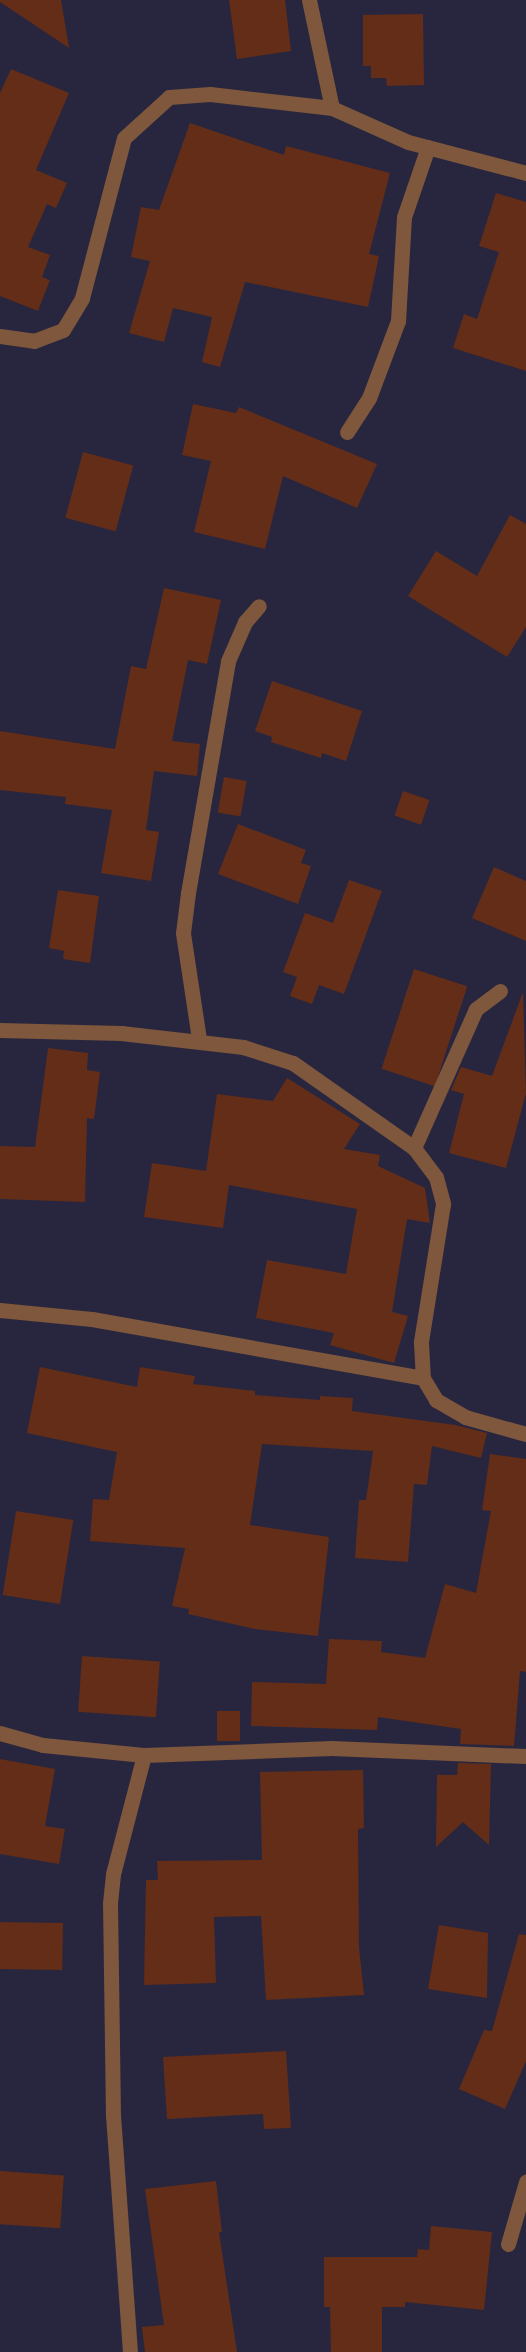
<!DOCTYPE html>
<html>
<head>
<meta charset="utf-8">
<style>
  body { margin:0 }
  #map { position:relative; width:526px; height:2352px; overflow:hidden; background:#28263e; font-family:"Space Grotesk",sans-serif }
  div>[style] { position:absolute }
  [style*='--x'] { left:calc(var(--x)*1px); top:calc(var(--y)*1px); width:calc(var(--w)*1px); rotate:calc(var(--a)*1deg) }
  .building>* { inset:0; background:#632d18; transform-origin:0 0 }
  .street>* { height:15px; margin:-7.5px; padding:0 7.5px; transform-origin:7.5px; border-radius:7.5px; background:#7e573c }
  span { translate:-50% -50%; white-space:nowrap; text-align:center; line-height:1.15; -webkit-text-stroke:5px #28263e; paint-order:stroke }
</style>
</head>
<body>
<div id="map">
  <div class="building">
    <div style="clip-path:polygon(0 0,61px 0,69px 48px,0 2px)"></div>
    <div style="clip-path:polygon(229px 0,285px 0,291px 51px,237px 59px)"></div>
    <div style="clip-path:polygon(423px 14px,424px 85px,387px 86px,386px 78px,371px 78px,371px 66px,363px 66px,363px 15px)"></div>
    <div style="clip-path:polygon(11px 69px,69px 93px,36px 170px,67px 183px,56px 208px,47px 204px,28px 247px,50px 255px,42px 277px,50px 280px,38px 311px,0 296px,0 93px)"></div>
    <div style="clip-path:polygon(190px 123px,284px 155px,286px 146px,390px 173px,369px 254px,379px 256px,368px 307px,245px 282px,220px 367px,202px 362px,212px 317px,173px 308px,164px 342px,129px 333px,150px 261px,131px 257px,141px 207px,159px 210px)"></div>
    <div style="clip-path:polygon(496px 193px,526px 202px,526px 371px,453px 348px,464px 314px,477px 319px,499px 252px,479px 246px)"></div>
    <div style="clip-path:polygon(193px 404px,236px 413px,239px 407px,377px 464px,357px 508px,283px 476px,265px 549px,194px 532px,211px 461px,182px 455px)"></div>
    <div style="left:83px;top:452px;width:52px;height:68px;rotate:15deg"></div>
    <div style="clip-path:polygon(510px 515px,526px 524px,526px 627px,507px 657px,408px 596px,436px 551px,477px 576px)"></div>
    <div style="clip-path:polygon(164px 588px,221px 600px,207px 664px,188px 660px,172px 741px,200px 744px,197px 776px,154px 771px,146px 830px,159px 832px,151px 881px,101px 873px,112px 810px,65px 804px,66px 797px,0 790px,0 731px,115px 749px,131px 666px,146px 669px)"></div>
    <div style="clip-path:polygon(272px 681px,362px 711px,346px 761px,322px 753px,321px 758px,271px 742px,272px 737px,255px 731px)"></div>
    <div style="left:224px;top:777px;width:23px;height:36px;rotate:10deg"></div>
    <div style="left:403px;top:791px;width:28px;height:26px;rotate:19deg"></div>
    <div style="clip-path:polygon(238px 824px,306px 850px,301px 863px,311px 866px,298px 904px,218px 874px)"></div>
    <div style="clip-path:polygon(494px 867px,526px 881px,526px 941px,472px 918px)"></div>
    <div style="clip-path:polygon(349px 880px,382px 891px,344px 994px,319px 985px,312px 1004px,290px 996px,297px 977px,283px 972px,305px 913px,333px 923px)"></div>
    <div style="clip-path:polygon(58px 890px,99px 896px,90px 963px,63px 959px,64px 951px,49px 948px)"></div>
    <div style="left:414px;top:969px;width:56px;height:105px;rotate:18deg"></div>
    <div style="clip-path:polygon(523px 992px,526px 1093px,506px 1168px,449px 1153px,464px 1094px,451px 1090px,461px 1067px,492px 1076px)"></div>
    <div style="clip-path:polygon(48px 1048px,88px 1053px,87px 1070px,100px 1072px,94px 1119px,87px 1118px,85px 1202px,0 1199px,0 1146px,35px 1147px)"></div>
    <div style="clip-path:polygon(287px 1078px,360px 1124px,344px 1149px,380px 1155px,378px 1166px,425px 1188px,430px 1223px,407px 1219px,392px 1312px,408px 1316px,394px 1363px,330px 1345px,334px 1333px,256px 1318px,267px 1260px,346px 1274px,357px 1209px,229px 1185px,223px 1228px,144px 1217px,152px 1163px,206px 1171px,217px 1094px,273px 1101px)"></div>
    <div style="clip-path:polygon(40px 1367px,137px 1387px,140px 1367px,195px 1376px,193px 1384px,255px 1391px,255px 1395px,320px 1400px,320px 1396px,353px 1398px,352px 1411px,455px 1425px,487px 1433px,481px 1458px,432px 1446px,427px 1485px,414px 1484px,408px 1562px,355px 1558px,359px 1500px,366px 1500px,373px 1451px,262px 1444px,250px 1525px,329px 1537px,318px 1636px,255px 1629px,188px 1614px,189px 1609px,172px 1606px,185px 1548px,90px 1541px,93px 1499px,109px 1500px,117px 1452px,27px 1433px)"></div>
    <div style="clip-path:polygon(490px 1454px,526px 1459px,526px 1672px,520px 1671px,514px 1746px,460px 1744px,461px 1729px,378px 1717px,377px 1730px,251px 1726px,252px 1682px,326px 1684px,329px 1639px,382px 1641px,381px 1652px,425px 1658px,445px 1584px,476px 1593px,491px 1511px,482px 1510px)"></div>
    <div style="left:16px;top:1511px;width:58px;height:85px;rotate:9deg"></div>
    <div style="left:82px;top:1656px;width:78px;height:56px;rotate:4deg"></div>
    <div style="left:217px;top:1711px;width:23px;height:30px"></div>
    <div style="clip-path:polygon(0 1759px,55px 1769px,45px 1826px,65px 1829px,59px 1864px,0 1854px)"></div>
    <div style="clip-path:polygon(458px 1763px,491px 1764px,489px 1845px,463px 1822px,436px 1847px,437px 1775px,457px 1775px)"></div>
    <div style="clip-path:polygon(363px 1770px,364px 1828px,358px 1829px,359px 1947px,364px 1995px,266px 2000px,261px 1916px,214px 1917px,216px 1983px,144px 1985px,146px 1880px,158px 1880px,157px 1861px,262px 1860px,260px 1772px)"></div>
    <div style="left:0;top:1922px;width:63px;height:47px;rotate:1deg"></div>
    <div style="clip-path:polygon(439px 1925px,488px 1933px,487px 1998px,428px 1989px)"></div>
    <div style="clip-path:polygon(519px 1934px,526px 1935px,526px 2061px,505px 2109px,459px 2089px,484px 2030px,492px 2031px)"></div>
    <div style="clip-path:polygon(286px 2051px,291px 2128px,264px 2129px,263px 2114px,167px 2119px,163px 2057px)"></div>
    <div style="left:0;top:2171px;width:64px;height:53px;rotate:4deg"></div>
    <div style="clip-path:polygon(216px 2181px,222px 2232px,219px 2232px,237px 2352px,145px 2352px,142px 2327px,164px 2325px,145px 2189px)"></div>
    <div style="clip-path:polygon(431px 2226px,492px 2232px,484px 2310px,405px 2302px,405px 2307px,382px 2307px,382px 2352px,331px 2352px,330px 2307px,324px 2307px,324px 2257px,417px 2257px,418px 2249px,429px 2250px)"></div>
  </div>
  <div class="street">
    <div style="--x:309;--y:0;--w:110;--a:78"></div>
    <div style="--x:0;--y:336;--w:34;--a:8"></div>
    <div style="--x:34;--y:341;--w:31;--a:-21"></div>
    <div style="--x:63;--y:330;--w:37;--a:-59"></div>
    <div style="--x:82;--y:298;--w:165;--a:-75.3"></div>
    <div style="--x:124;--y:138;--w:61;--a:-42.3"></div>
    <div style="--x:169;--y:97;--w:41;--a:-4.2"></div>
    <div style="--x:210;--y:94;--w:123;--a:6.5"></div>
    <div style="--x:332;--y:108;--w:83;--a:24.1"></div>
    <div style="--x:408;--y:142;--w:122;--a:14.7"></div>
    <div style="--x:347;--y:432;--w:40;--a:-57.1"></div>
    <div style="--x:369;--y:398;--w:82;--a:-69.4"></div>
    <div style="--x:398;--y:321;--w:104;--a:-86.7"></div>
    <div style="--x:404;--y:217;--w:74;--a:-71.1"></div>
    <div style="--x:0;--y:1030;--w:121;--a:1.4"></div>
    <div style="--x:121;--y:1033;--w:123;--a:6.5"></div>
    <div style="--x:243;--y:1047;--w:52;--a:17.7"></div>
    <div style="--x:293;--y:1063;--w:148;--a:35.1"></div>
    <div style="--x:414;--y:1148;--w:36;--a:53"></div>
    <div style="--x:436;--y:1177;--w:28;--a:75"></div>
    <div style="--x:443;--y:1204;--w:140;--a:99.1"></div>
    <div style="--x:421;--y:1342;--w:36;--a:87"></div>
    <div style="--x:423;--y:1378;--w:26;--a:59"></div>
    <div style="--x:436;--y:1400;--w:34;--a:30"></div>
    <div style="--x:465;--y:1417;--w:63;--a:15.6"></div>
    <div style="--x:199;--y:1039;--w:107;--a:-98.6"></div>
    <div style="--x:183;--y:933;--w:40;--a:-82.9"></div>
    <div style="--x:188;--y:893;--w:235;--a:-80.2"></div>
    <div style="--x:228;--y:661;--w:43;--a:-66.4"></div>
    <div style="--x:245;--y:622;--w:21;--a:-49"></div>
    <div style="--x:414;--y:1148;--w:152;--a:-66"></div>
    <div style="--x:476;--y:1009;--w:30;--a:-37"></div>
    <div style="--x:0;--y:1310;--w:92;--a:5.6"></div>
    <div style="--x:92;--y:1319;--w:336;--a:10.1"></div>
    <div style="--x:0;--y:1733;--w:45;--a:15.6"></div>
    <div style="--x:43;--y:1745;--w:101;--a:5.7"></div>
    <div style="--x:144;--y:1755;--w:188;--a:-2.1"></div>
    <div style="--x:332;--y:1748;--w:194;--a:2.4"></div>
    <div style="--x:508;--y:2244;--w:65;--a:-73.8"></div>
    <div style="--x:130;--y:2352;--w:237;--a:-94.1"></div>
    <div style="--x:113;--y:2116;--w:213;--a:-90.8"></div>
    <div style="--x:110;--y:1903;--w:29;--a:-84"></div>
    <div style="--x:113;--y:1874;--w:123;--a:-75.4"></div>
  </div>
</div>
</body>
</html>
